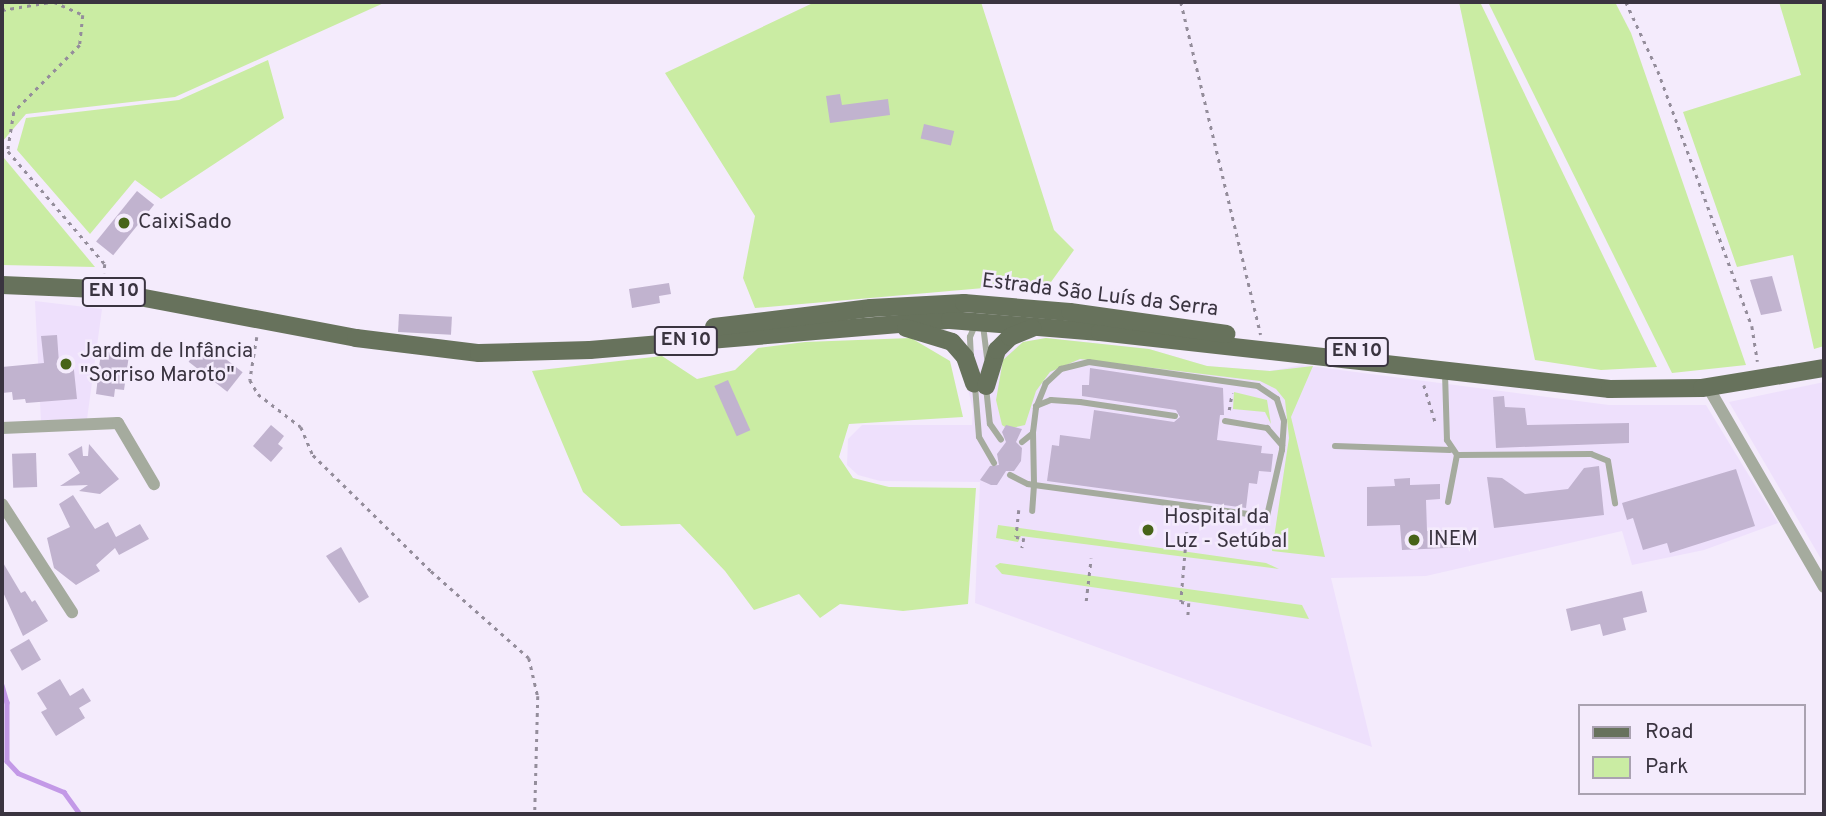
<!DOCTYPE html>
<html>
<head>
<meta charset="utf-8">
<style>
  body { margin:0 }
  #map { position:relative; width:1826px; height:816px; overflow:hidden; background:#f4ebfc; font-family:Overpass,sans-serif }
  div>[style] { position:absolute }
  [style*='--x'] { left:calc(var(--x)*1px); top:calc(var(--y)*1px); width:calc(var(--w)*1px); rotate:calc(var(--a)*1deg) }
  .built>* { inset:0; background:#eee0fc }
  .green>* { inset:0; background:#caeca3 }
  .stream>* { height:4.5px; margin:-2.25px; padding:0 2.25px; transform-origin:2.25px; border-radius:2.25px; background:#c399e7 }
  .building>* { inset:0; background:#c1b3cf; transform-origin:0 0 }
  .path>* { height:2.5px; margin-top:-1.25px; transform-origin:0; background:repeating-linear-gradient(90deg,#948d9b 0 3.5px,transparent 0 8.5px) }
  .lane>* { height:6px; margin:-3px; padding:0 3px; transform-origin:3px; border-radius:3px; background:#a5ab9e }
  .street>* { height:12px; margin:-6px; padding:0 6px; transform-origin:6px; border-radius:6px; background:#a5ab9e }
  .primary>* { height:18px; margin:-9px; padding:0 9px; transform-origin:9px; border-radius:9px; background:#67725c }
  .dots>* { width:19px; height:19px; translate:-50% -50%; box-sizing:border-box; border:4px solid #f4ebfc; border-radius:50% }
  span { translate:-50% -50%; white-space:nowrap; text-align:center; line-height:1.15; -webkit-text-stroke:5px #f4ebfc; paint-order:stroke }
  .shield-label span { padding:2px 5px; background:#f4ebfc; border:2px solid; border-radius:5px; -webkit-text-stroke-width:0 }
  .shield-label { font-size:19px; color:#3a3440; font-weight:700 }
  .poi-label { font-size:21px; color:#3a3440 }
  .left { translate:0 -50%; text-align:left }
  .street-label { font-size:21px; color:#3a3440 }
  .frame { position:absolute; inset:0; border:4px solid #3a3440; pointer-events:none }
  .legend { position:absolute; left:1578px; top:704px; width:228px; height:91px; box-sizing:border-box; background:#f4ebfc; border:2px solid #aaa2b1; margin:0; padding:9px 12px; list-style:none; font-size:21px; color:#3a3440 }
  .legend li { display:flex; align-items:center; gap:14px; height:35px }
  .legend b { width:35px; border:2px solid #aaa2b1 }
</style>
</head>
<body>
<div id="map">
  <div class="built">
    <div style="clip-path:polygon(35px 301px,102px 309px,87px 419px,41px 421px)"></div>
    <div style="clip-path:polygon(1046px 338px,1149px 349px,1207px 366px,1270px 371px,1302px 365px,1609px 405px,1706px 405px,1778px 523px,1704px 550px,1632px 565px,1622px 531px,1426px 576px,1331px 578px,1372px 747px,975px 603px,980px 482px,880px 481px,858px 475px,847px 465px,848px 439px,862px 425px,972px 425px,973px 410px,963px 369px,949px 349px,1010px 351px,1023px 342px)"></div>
    <div style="clip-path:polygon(1824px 382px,1824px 564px,1729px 402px)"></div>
  </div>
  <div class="green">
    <div style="clip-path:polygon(2px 2px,386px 2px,175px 97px,26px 114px,2px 142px)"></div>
    <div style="clip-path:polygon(815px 2px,981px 2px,1054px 230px,1074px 250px,1051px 282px,755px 308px,743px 278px,755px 216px,665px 73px)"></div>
    <div style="clip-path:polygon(1459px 2px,1480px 2px,1657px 367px,1601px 370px,1535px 360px)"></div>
    <div style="clip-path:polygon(1488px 2px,1615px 2px,1631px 33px,1746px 365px,1672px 373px)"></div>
    <div style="clip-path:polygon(1779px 2px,1824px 2px,1824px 346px,1814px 349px,1793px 255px,1737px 267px,1683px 112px,1801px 75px)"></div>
    <div style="clip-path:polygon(268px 60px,284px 118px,161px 199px,135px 180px,90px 234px,17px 150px,26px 118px,179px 100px)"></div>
    <div style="clip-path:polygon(4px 158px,95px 267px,2px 265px)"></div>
    <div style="clip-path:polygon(911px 338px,950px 361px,963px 417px,849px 424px,839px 457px,853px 478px,889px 487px,976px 488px,968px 604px,903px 611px,840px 604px,820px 618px,799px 594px,754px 610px,725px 571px,680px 524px,621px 526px,583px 492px,532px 371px,662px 356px,697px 379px,735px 370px,758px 348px,805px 342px)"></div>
    <div style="clip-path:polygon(1046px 338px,1149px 349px,1207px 366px,1270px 371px,1313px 366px,1291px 417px,1325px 557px,1272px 551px,1289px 438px,1285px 400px,1276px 389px,1260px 381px,1080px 359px,1050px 372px,1036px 391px,1025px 425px,1008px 429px,1002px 425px,996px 400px,1003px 360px,1023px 342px)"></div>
    <div style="clip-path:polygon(1234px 392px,1267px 400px,1271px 424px,1265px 412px,1233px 409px)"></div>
    <div style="clip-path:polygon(998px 525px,1266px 563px,1279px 569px,1021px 536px,1018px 542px,996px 538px)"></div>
    <div style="clip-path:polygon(1000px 563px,1302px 605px,1309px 619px,1002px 574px,995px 566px)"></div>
  </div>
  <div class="stream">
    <div style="--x:2;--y:685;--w:18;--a:74"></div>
    <div style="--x:7;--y:702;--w:59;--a:90"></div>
    <div style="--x:7;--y:761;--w:16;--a:47"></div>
    <div style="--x:18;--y:773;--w:50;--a:22.4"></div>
    <div style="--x:64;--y:792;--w:27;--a:54"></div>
  </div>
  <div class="building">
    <div style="clip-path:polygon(840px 94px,842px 105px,888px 99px,890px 115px,830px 123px,826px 96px)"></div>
    <div style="left:924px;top:124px;width:31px;height:15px;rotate:13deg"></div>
    <div style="left:137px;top:191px;width:22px;height:65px;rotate:39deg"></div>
    <div style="clip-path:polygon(1772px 276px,1782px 311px,1761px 315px,1750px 280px)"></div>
    <div style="clip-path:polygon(669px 283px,671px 294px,659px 296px,660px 303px,632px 308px,629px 289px)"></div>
    <div style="left:399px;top:314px;width:53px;height:18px;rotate:3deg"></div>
    <div style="clip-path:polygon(57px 335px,59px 363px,73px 361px,77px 399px,26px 403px,25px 399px,13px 400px,12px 392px,2px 393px,2px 367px,44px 363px,41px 336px)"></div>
    <div style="left:204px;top:342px;width:49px;height:25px;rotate:38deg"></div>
    <div style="clip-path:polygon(101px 351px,129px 355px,124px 390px,115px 389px,114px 397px,96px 394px)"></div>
    <div style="clip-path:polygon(1090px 368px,1223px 388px,1224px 415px,1220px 415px,1217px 440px,1262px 446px,1261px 453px,1273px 454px,1271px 472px,1259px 471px,1257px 484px,1249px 483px,1246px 508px,1047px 481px,1052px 445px,1059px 446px,1060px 435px,1090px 439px,1094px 410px,1174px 422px,1180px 417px,1176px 410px,1082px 396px,1082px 385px,1089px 385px)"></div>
    <div style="left:728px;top:380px;width:55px;height:15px;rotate:66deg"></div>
    <div style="clip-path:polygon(1504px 396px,1505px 407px,1525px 408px,1527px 425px,1629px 423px,1629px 443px,1496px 448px,1493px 397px)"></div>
    <div style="clip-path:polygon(271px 425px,284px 436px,278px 444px,283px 448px,271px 462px,253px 446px)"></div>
    <div style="clip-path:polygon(1006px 425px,1022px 429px,1016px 442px,1022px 448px,1021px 461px,1014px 471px,1006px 471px,997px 485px,991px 485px,980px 480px,990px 466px,999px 465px,997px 454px,1006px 442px,1002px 432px)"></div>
    <div style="clip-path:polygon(89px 444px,119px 479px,100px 494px,79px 491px,88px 485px,60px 486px,80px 473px,68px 454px,82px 446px,83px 456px,88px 456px)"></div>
    <div style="left:36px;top:453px;width:34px;height:24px;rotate:88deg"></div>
    <div style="clip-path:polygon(1599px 466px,1604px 515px,1494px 528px,1487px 477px,1502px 478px,1525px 494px,1568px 489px,1584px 468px)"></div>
    <div style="clip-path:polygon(1736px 469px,1755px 526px,1670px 553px,1667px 543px,1643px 550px,1633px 518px,1627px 520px,1622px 503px)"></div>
    <div style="clip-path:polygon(1410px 478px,1410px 485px,1440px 484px,1440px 499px,1426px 500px,1427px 531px,1466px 529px,1467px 547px,1402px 550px,1400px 525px,1367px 526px,1367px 487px,1395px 486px,1394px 479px)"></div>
    <div style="clip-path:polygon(73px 495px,95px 529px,108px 522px,116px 537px,140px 524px,149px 539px,119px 555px,115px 548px,96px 565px,100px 571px,76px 585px,54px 568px,47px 538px,70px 527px,59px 504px)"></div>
    <div style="clip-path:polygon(341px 547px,369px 597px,359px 603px,326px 556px)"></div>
    <div style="clip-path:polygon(2px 561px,21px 593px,25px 591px,32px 602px,35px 600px,48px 621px,23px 636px,2px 590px)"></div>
    <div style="clip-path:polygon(1642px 591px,1647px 612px,1623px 618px,1626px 630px,1603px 636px,1600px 624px,1571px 631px,1566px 609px)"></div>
    <div style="left:29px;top:639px;width:24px;height:22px;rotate:60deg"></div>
    <div style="clip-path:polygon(60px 679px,70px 696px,83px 688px,91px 701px,79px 708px,85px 718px,56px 736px,41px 712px,47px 709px,37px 693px)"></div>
  </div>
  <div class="path">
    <div style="--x:54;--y:2;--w:32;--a:24"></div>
    <div style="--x:83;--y:15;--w:30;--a:96"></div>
    <div style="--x:80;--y:45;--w:94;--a:134.6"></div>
    <div style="--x:14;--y:112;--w:39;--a:99"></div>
    <div style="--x:8;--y:151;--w:149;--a:49.4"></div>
    <div style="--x:105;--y:264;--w:9;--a:96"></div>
    <div style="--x:1181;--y:2;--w:342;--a:76.5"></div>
    <div style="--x:1626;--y:2;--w:76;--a:65.1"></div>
    <div style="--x:1658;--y:71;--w:272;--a:69.8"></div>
    <div style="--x:1752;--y:326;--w:36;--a:81"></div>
    <div style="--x:2;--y:10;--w:49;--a:-9.5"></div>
    <div style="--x:257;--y:337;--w:44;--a:99.2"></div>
    <div style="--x:250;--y:380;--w:16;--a:60"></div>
    <div style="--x:258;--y:394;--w:54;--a:37.5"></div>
    <div style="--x:301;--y:427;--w:30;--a:67"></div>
    <div style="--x:313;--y:455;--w:165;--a:44.5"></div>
    <div style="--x:431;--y:571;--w:131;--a:41.6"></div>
    <div style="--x:529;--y:658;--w:39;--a:77"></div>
    <div style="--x:538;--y:696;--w:118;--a:91.5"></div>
    <div style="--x:1424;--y:385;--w:39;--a:73"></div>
    <div style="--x:1229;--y:410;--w:17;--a:-80"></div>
    <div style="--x:1019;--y:510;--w:27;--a:96"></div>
    <div style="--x:1016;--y:537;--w:8;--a:7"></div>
    <div style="--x:1024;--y:538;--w:10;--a:101"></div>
    <div style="--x:1187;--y:532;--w:70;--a:94.9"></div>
    <div style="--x:1181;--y:602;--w:8;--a:7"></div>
    <div style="--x:1189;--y:603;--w:13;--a:94"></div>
    <div style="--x:1086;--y:601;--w:43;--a:-83.4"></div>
  </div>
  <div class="lane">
    <div style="--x:983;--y:325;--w:34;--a:83"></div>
    <div style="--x:971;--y:358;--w:21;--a:-93"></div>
    <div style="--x:970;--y:337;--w:13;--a:-67"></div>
    <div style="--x:1445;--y:373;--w:67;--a:88.3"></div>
    <div style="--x:1447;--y:440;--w:18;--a:56"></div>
    <div style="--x:1457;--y:455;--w:134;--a:-0.4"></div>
    <div style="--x:1591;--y:454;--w:18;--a:22"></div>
    <div style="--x:1608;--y:461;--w:43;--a:80.5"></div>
    <div style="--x:975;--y:386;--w:51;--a:85.5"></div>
    <div style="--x:979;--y:437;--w:30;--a:60"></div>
    <div style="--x:986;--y:387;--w:37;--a:84"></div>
    <div style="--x:990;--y:424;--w:19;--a:55"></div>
    <div style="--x:1036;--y:406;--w:16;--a:-22"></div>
    <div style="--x:1051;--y:400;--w:29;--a:4"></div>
    <div style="--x:1080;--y:402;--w:96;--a:8.4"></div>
    <div style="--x:1225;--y:421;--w:43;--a:9.5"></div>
    <div style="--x:1267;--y:428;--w:23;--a:49"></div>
    <div style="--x:1022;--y:442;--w:13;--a:-39"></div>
    <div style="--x:1335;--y:446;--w:115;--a:2"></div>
    <div style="--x:1010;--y:475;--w:20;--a:27"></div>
    <div style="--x:1028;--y:484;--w:6;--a:9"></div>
    <div style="--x:1034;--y:485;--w:216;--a:7.7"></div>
    <div style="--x:1248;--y:514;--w:19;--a:6"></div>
    <div style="--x:1267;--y:516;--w:68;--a:-77.2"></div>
    <div style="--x:1282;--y:450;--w:29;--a:-86"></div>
    <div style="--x:1284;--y:421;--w:23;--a:-108"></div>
    <div style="--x:1277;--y:399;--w:23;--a:-146"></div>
    <div style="--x:1258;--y:386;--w:171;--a:-171.9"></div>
    <div style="--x:1089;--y:362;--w:29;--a:166"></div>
    <div style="--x:1061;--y:369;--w:21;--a:137"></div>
    <div style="--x:1046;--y:383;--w:27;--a:112"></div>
    <div style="--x:1036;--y:408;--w:24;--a:97"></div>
    <div style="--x:1033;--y:432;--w:53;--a:88.9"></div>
    <div style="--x:1034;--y:485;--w:26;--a:94"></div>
    <div style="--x:1448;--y:502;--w:48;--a:-79.2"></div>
  </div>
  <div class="street">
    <div style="--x:1708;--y:387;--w:231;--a:59.9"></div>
    <div style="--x:2;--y:428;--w:116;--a:-2.5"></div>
    <div style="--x:118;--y:423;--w:71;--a:59.5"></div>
    <div style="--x:2;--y:504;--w:129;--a:57.1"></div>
  </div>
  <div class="primary">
    <div style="--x:2;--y:285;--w:95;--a:2.4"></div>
    <div style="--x:97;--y:289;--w:264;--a:10.7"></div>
    <div style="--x:356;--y:338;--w:124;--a:7"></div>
    <div style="--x:479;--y:353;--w:111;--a:-1.5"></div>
    <div style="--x:590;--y:350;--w:361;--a:-4.8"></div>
    <div style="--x:950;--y:320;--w:150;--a:4.6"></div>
    <div style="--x:1100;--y:332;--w:513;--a:6.38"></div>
    <div style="--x:1610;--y:389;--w:92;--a:-0.6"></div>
    <div style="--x:1702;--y:388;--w:124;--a:-9.3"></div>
    <div style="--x:714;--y:327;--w:158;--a:-6.9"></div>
    <div style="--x:871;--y:308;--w:93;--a:-3.1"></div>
    <div style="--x:964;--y:303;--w:106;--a:4.9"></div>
    <div style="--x:1070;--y:312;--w:158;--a:8"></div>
    <div style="--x:906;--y:328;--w:48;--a:16.9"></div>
    <div style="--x:952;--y:342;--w:20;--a:49"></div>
    <div style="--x:965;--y:357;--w:28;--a:71"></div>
    <div style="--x:986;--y:386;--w:38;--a:-73"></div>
    <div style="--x:997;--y:350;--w:18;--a:-45"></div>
    <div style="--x:1010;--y:337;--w:24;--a:-22"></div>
  </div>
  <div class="dots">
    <div style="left:124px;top:223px;background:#476418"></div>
    <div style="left:66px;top:364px;background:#476418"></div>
    <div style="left:1148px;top:530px;background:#476418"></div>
    <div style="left:1414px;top:540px;background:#476418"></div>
  </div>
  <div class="shield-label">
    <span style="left:114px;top:292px">EN 10</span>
    <span style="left:686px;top:341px">EN 10</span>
    <span style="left:1357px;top:352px">EN 10</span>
  </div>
  <div class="poi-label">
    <span class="left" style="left:138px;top:223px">CaixiSado</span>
    <span class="left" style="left:80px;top:364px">Jardim de Infância<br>"Sorriso Maroto"</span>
    <span class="left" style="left:1164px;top:530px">Hospital da<br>Luz - Setúbal</span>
    <span class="left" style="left:1428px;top:540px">INEM</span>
  </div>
  <div class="street-label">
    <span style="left:1100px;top:296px;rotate:7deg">Estrada São Luís da Serra</span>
  </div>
  <div class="frame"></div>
  <ul class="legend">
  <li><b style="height:9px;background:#67725c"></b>Road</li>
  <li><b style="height:19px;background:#caeca3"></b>Park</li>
  </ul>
</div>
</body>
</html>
